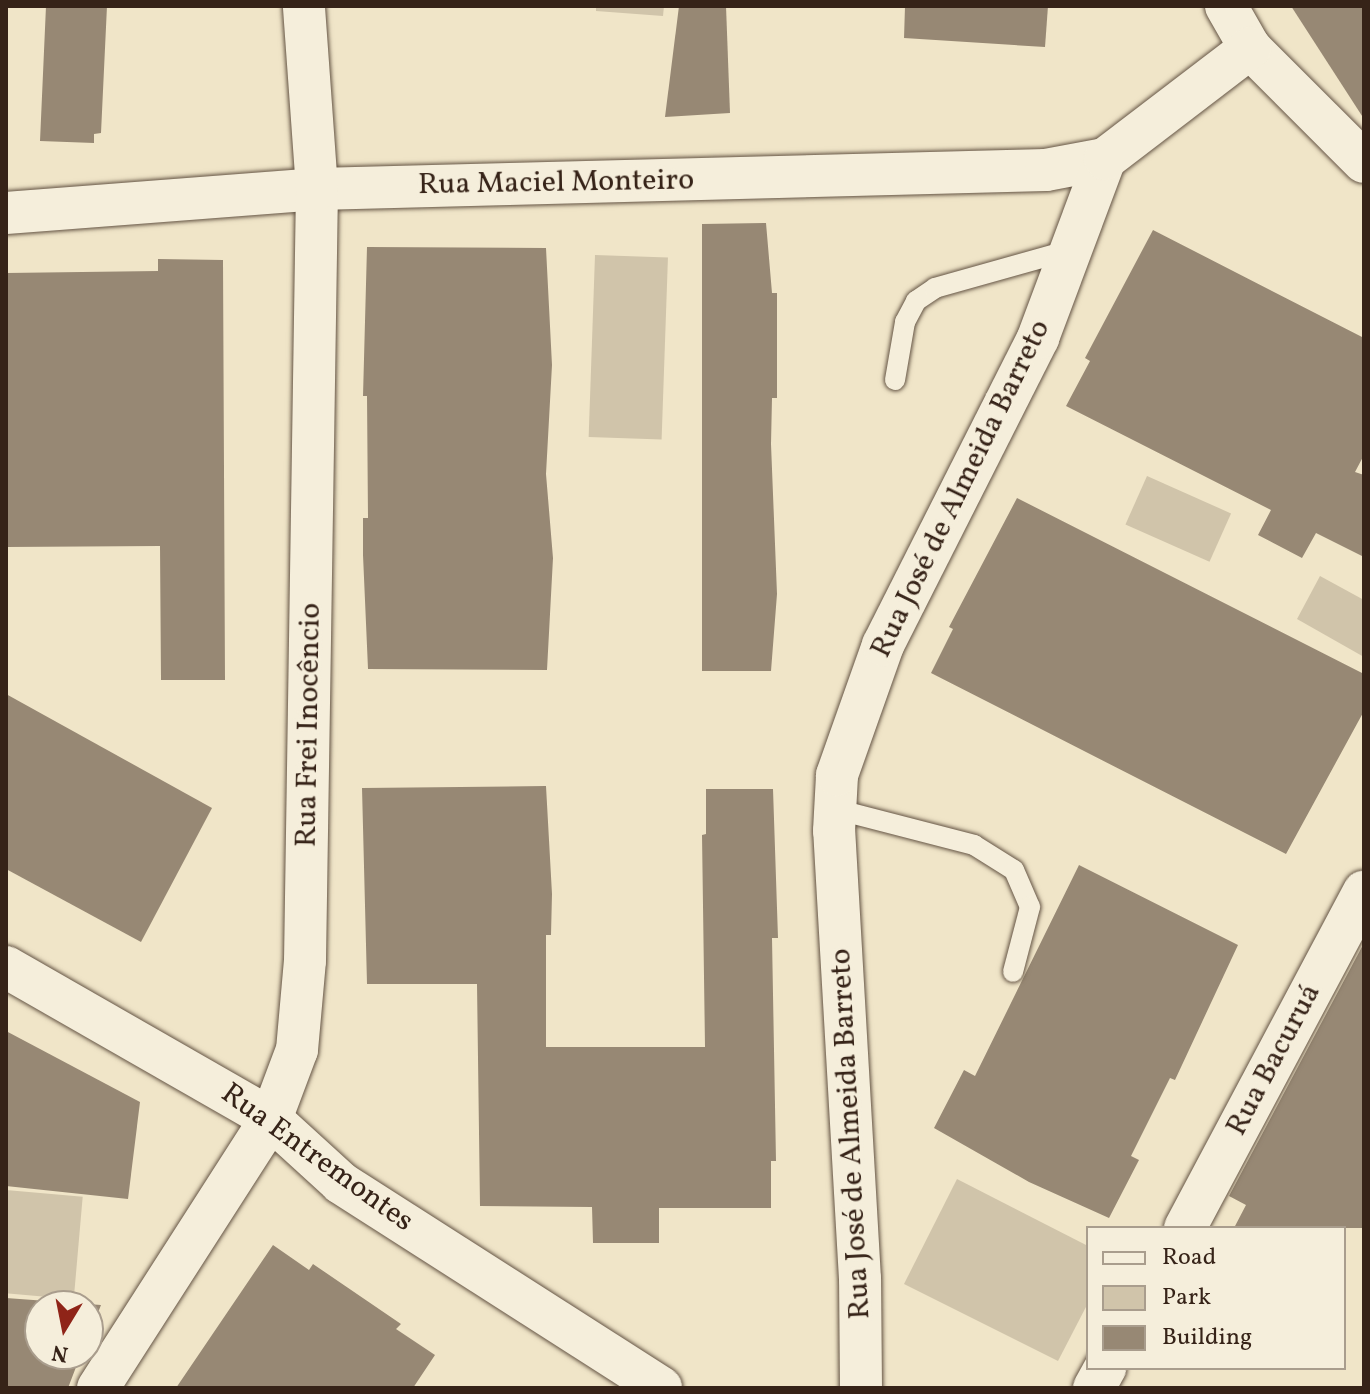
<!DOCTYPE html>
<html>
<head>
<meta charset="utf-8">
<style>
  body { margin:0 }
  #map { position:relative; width:1370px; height:1394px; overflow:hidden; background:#f0e5c8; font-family:Vollkorn,serif }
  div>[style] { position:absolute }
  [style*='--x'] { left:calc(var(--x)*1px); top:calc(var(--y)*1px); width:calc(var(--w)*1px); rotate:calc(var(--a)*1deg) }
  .green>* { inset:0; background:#d0c4aa; transform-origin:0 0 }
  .building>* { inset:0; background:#978874 }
  .roads { filter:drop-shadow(0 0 2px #645444) drop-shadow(0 0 2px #645444) }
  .service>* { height:20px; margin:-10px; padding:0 10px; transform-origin:10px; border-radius:10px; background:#f5eedb }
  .minor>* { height:42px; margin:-21px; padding:0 21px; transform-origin:21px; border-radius:21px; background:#f5eedb }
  span { translate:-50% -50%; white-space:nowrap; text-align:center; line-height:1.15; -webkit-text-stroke:7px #f5eedb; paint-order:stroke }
  .street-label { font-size:30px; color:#362318 }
  .frame { position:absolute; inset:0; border:8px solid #362318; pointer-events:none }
  .legend { position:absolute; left:1086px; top:1226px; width:260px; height:144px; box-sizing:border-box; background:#f5eedb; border:2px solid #a99d8d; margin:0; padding:10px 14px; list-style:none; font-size:24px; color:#362318 }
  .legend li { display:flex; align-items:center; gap:16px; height:40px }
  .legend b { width:40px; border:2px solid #a99d8d }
  .north { position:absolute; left:24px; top:1290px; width:80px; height:80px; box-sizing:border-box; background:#f5eedb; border:2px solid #a99d8d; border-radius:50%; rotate:190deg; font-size:22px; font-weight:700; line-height:32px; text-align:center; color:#362318 }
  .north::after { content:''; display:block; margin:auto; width:28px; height:36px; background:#8f2418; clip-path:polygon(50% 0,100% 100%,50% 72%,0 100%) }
</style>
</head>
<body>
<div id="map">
  <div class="green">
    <div style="clip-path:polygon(596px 6px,664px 6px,663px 16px,596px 11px)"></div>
    <div style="left:595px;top:255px;width:73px;height:182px;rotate:2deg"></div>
    <div style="left:1147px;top:476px;width:92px;height:53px;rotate:24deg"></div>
    <div style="clip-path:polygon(1320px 576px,1364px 600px,1364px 657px,1297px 619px)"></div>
    <div style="clip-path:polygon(957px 1179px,1088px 1246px,1088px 1303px,1058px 1361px,904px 1284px)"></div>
    <div style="left:6px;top:1190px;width:77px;height:103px;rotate:5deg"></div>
  </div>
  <div class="building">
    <div style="clip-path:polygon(46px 6px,107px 6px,101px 133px,94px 134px,94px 143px,40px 141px)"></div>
    <div style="clip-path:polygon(679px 6px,726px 6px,730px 113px,665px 117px)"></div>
    <div style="clip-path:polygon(905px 6px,1048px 6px,1045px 47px,904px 38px)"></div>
    <div style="clip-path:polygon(1291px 6px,1364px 6px,1364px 119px)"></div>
    <div style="clip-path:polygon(766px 223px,772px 293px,777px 293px,777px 398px,772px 398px,771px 444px,777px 594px,771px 671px,702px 671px,702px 224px)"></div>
    <div style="clip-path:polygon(1153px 230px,1364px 338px,1364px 455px,1355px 472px,1364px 475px,1364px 557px,1316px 533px,1302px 558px,1258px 535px,1271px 510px,1066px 406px,1090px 361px,1085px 358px)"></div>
    <div style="clip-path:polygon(367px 247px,546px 248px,552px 365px,546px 474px,553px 558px,547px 670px,368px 669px,363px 555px,363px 518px,368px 518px,367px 396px,363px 396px)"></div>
    <div style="clip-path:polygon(158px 259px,223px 260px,225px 680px,161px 680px,160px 546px,6px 547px,6px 273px,158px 271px)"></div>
    <div style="clip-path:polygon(1017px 498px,1364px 674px,1364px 711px,1286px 854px,931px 673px,953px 629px,949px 627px)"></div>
    <div style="clip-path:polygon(6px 694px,212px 808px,141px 942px,6px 869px)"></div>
    <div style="clip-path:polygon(546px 786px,552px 894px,551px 935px,546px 935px,546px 1047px,705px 1047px,702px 835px,706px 834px,706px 789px,773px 789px,778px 938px,772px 938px,776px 1161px,771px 1161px,771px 1208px,659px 1208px,659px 1243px,593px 1243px,592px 1207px,480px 1206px,477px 984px,367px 984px,362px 788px)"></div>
    <div style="clip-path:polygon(1079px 865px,1238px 945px,1175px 1080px,1170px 1078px,1131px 1156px,1139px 1160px,1109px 1218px,1029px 1182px,934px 1128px,964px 1070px,975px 1076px)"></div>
    <div style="clip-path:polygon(1364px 943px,1364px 1228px,1234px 1228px,1246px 1205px,1229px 1196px)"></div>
    <div style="clip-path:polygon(6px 1031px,140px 1102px,128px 1199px,6px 1186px)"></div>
    <div style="clip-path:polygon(273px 1245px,309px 1270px,313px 1264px,401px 1324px,396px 1329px,435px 1355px,413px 1388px,176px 1388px)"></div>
    <div style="clip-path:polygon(6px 1298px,101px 1305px,88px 1338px,88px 1306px,40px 1306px,40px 1354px,81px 1354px,68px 1388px,6px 1388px)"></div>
  </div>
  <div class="roads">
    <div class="service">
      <div style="--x:895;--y:380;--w:59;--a:-80.2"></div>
      <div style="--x:905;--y:322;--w:24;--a:-62"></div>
      <div style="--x:916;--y:301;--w:23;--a:-34"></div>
      <div style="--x:935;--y:288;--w:140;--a:-15.7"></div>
      <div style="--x:835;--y:809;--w:144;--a:14.5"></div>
      <div style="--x:974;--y:845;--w:47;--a:32"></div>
      <div style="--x:1014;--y:870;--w:40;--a:66.6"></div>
      <div style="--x:1030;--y:907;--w:67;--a:104.7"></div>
    </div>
    <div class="minor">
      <div style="--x:1226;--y:6;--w:48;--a:60.3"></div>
      <div style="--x:1250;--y:48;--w:161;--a:45"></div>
      <div style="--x:6;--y:213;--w:312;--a:-4.4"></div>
      <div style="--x:317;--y:189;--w:729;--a:-1.49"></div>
      <div style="--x:1046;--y:170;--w:60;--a:-10.6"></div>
      <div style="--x:6;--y:967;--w:305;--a:29.8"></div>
      <div style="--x:271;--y:1119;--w:95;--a:42.4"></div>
      <div style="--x:341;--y:1183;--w:380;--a:32.6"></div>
      <div style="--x:1185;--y:1228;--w:381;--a:-62"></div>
      <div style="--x:98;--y:1388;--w:320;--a:-57.3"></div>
      <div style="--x:271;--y:1119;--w:74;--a:-69.4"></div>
      <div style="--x:297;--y:1050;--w:89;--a:-84.9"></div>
      <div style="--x:305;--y:961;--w:772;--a:-89.11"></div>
      <div style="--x:317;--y:189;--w:183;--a:-94.1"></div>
      <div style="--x:861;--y:1388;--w:109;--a:-90.5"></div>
      <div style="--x:860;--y:1279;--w:449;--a:-93.3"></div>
      <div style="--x:834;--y:831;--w:56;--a:-86.9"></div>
      <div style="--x:837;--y:775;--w:138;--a:-70.5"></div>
      <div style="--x:883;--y:645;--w:344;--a:-63.2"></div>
      <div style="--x:1038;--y:338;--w:191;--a:-69.5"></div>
      <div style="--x:1105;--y:159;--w:183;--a:-37.4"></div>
      <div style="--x:1094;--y:1388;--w:23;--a:-61"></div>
    </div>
  </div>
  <div class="street-label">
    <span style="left:556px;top:183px;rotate:-1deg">Rua Maciel Monteiro</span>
    <span style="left:961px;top:489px;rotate:-64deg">Rua José de Almeida Barreto</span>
    <span style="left:309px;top:725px;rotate:-89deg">Rua Frei Inocêncio</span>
    <span style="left:1274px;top:1060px;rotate:-62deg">Rua Bacuruá</span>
    <span style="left:851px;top:1134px;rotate:-93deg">Rua José de Almeida Barreto</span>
    <span style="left:317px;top:1158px;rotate:36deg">Rua Entremontes</span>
  </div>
  <div class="frame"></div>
  <ul class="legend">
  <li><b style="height:10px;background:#f5eedb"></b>Road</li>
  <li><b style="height:22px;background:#d0c4aa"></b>Park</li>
  <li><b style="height:22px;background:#978874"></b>Building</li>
  </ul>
  <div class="north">N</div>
</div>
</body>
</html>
